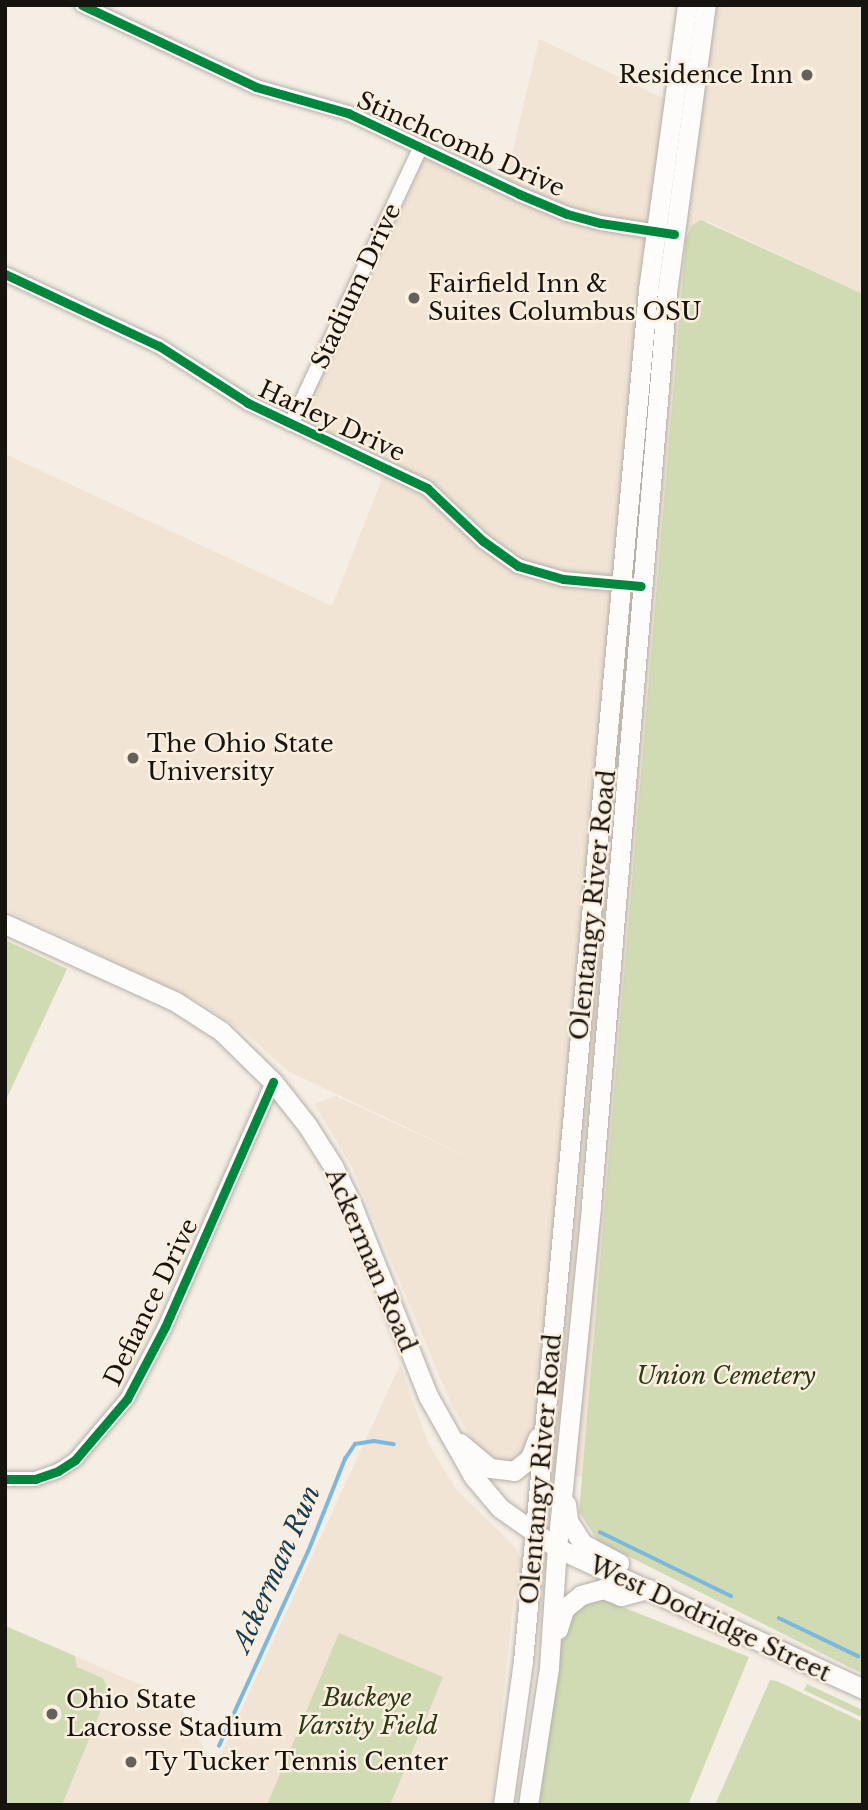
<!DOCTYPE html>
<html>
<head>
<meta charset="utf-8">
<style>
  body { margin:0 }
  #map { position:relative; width:868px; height:1810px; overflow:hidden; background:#f5eee5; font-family:"Libre Baskerville",serif }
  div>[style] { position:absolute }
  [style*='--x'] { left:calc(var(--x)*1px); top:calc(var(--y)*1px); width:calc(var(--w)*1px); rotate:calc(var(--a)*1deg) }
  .built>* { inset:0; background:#f1e4d5 }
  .green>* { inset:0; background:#d0dbb4; transform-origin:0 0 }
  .stream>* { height:3.5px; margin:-1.75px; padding:0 1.75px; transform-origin:1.75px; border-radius:1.75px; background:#7cb8de }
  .roads { filter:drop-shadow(0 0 2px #b5afa8) drop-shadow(0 0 2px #b5afa8) }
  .street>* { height:14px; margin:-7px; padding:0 7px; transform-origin:7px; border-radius:7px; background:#fefcfb }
  .secondary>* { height:19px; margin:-9.5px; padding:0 9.5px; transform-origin:9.5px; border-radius:9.5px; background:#fefcfb }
  .cycleway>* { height:9px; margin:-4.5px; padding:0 4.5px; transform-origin:4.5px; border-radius:4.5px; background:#00873e }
  .dots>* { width:19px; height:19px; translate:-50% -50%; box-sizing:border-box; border:4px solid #fbefdf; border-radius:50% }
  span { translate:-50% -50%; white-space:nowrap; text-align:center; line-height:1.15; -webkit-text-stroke:5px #fbefdf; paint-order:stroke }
  .poi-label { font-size:24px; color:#17130e }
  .right { translate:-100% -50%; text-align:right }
  .left { translate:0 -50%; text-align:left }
  .street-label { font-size:24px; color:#17130e }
  .park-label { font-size:24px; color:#2b3914; font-style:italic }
  .water-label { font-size:26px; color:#183d55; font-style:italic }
  .frame { position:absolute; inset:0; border:7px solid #17130e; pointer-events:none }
</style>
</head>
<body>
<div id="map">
  <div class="built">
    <div style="clip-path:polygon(696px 5px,863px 5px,863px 294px,707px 221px,691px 226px,688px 231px,582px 1477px,507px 1467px,478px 1449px,452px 1406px,351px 1165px,314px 1104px,336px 1096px,498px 1171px,288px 1071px,245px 1033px,203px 1004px,5px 909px,5px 454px,332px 606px,386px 469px,291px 424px,420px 148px,505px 184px,539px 39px,680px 106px)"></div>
    <div style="clip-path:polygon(400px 1365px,428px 1443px,455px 1488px,515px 1547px,523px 1561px,520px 1590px,514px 1596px,492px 1805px,5px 1805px,5px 1625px,177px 1701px,215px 1767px)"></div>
  </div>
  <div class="green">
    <div style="clip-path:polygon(701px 220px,863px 294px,863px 1674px,598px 1541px,579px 1512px,686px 239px,691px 226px)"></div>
    <div style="clip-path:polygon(5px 940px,67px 969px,5px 1102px)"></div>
    <div style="clip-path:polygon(602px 1599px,749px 1657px,688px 1805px,539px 1805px,563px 1627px,565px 1619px,586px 1603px)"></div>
    <div style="clip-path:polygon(5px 1626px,75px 1656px,77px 1667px,103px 1678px,109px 1691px,62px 1805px,5px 1805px)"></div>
    <div style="clip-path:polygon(339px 1633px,443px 1677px,421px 1730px,390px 1805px,267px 1805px)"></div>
    <div style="clip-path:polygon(770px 1680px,777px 1681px,863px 1722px,863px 1805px,715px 1805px)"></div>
    <div style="left:807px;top:1684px;width:62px;height:7px;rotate:25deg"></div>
  </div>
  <div class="stream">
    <div style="--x:600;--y:1532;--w:146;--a:26"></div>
    <div style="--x:779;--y:1618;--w:88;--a:25.7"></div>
    <div style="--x:219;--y:1746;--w:213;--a:-65.4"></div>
    <div style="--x:308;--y:1552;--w:100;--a:-68.3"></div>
    <div style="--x:345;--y:1459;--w:18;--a:-56"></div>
    <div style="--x:355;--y:1444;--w:19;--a:-9"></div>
    <div style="--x:374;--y:1441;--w:20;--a:9"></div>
  </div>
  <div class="roads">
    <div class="street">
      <div style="--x:82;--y:5;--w:192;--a:25.2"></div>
      <div style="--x:256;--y:87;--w:96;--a:15.8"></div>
      <div style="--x:348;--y:113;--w:189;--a:25.3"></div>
      <div style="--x:519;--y:194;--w:52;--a:22.6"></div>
      <div style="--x:567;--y:214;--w:35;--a:15"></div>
      <div style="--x:601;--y:223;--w:64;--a:9"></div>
      <div style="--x:5;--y:274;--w:170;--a:25.1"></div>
      <div style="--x:159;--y:346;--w:106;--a:32.6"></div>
      <div style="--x:248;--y:403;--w:198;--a:25.4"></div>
      <div style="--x:427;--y:488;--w:77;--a:43.4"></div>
      <div style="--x:483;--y:541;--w:43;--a:35.5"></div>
      <div style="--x:518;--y:566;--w:47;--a:16.1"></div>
      <div style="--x:563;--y:579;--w:78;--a:5.1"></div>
      <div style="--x:291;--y:424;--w:305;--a:-64.9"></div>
      <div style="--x:5;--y:1479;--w:30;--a:0"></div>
      <div style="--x:35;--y:1479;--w:24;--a:-19"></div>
      <div style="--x:58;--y:1471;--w:20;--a:-33"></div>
      <div style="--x:75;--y:1460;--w:80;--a:-49.6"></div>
      <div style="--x:127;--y:1399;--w:81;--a:-62.2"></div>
      <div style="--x:165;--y:1327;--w:268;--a:-66.2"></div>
    </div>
    <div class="secondary">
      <div style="--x:5;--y:924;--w:188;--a:24.5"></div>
      <div style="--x:176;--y:1002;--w:54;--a:32.8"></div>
      <div style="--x:221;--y:1031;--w:73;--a:44.4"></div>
      <div style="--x:273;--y:1082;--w:55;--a:51.7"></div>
      <div style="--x:307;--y:1125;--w:49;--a:57.6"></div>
      <div style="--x:333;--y:1166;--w:43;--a:64"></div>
      <div style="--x:352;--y:1205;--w:206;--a:68.3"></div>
      <div style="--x:428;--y:1396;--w:92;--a:60.6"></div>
      <div style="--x:473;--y:1476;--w:42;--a:49.8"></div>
      <div style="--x:500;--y:1508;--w:70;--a:35.1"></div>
      <div style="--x:557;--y:1548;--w:337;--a:24.7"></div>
      <div style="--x:460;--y:1443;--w:39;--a:40"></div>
      <div style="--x:490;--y:1468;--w:24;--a:7"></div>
      <div style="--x:514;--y:1471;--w:21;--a:-39"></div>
      <div style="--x:530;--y:1458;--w:22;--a:-69"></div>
      <div style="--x:566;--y:1504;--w:17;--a:83"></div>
      <div style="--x:568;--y:1521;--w:27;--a:57"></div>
      <div style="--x:583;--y:1544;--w:41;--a:27.8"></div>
      <div style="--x:558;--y:1629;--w:21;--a:-73"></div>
      <div style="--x:564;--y:1609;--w:22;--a:-39"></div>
      <div style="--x:581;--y:1595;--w:23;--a:-15"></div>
      <div style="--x:603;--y:1589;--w:19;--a:21"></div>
      <div style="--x:621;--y:1596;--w:28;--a:-15"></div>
      <div style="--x:503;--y:1805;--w:145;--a:-82.1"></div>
      <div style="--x:523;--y:1661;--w:1377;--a:-84.79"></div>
      <div style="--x:648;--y:290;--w:288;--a:-82.2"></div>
      <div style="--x:528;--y:1805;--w:140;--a:-81.3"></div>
      <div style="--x:549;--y:1667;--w:119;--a:-86.2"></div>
      <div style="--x:557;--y:1548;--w:345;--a:-84.3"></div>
      <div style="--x:591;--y:1205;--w:916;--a:-85.24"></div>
      <div style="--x:667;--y:292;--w:290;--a:-82.3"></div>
    </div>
  </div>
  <div class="cycleway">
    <div style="--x:82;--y:5;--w:192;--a:25.2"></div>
    <div style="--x:256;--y:87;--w:96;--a:15.8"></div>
    <div style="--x:348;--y:113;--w:189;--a:25.3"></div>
    <div style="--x:519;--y:194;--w:52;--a:22.6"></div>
    <div style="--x:567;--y:214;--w:35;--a:15"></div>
    <div style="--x:601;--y:223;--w:74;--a:8.6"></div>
    <div style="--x:5;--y:274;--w:170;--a:25.1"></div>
    <div style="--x:159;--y:346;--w:106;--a:32.6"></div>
    <div style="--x:248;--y:403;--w:198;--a:25.4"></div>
    <div style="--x:427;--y:488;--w:77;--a:43.4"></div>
    <div style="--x:483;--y:541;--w:43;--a:35.5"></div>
    <div style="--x:518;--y:566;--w:47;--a:16.1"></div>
    <div style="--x:563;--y:579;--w:78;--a:5.1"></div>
    <div style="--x:5;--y:1479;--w:30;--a:0"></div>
    <div style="--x:35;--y:1479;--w:24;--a:-19"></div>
    <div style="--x:58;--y:1471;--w:20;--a:-33"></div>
    <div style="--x:75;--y:1460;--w:80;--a:-49.6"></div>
    <div style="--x:127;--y:1399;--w:81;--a:-62.2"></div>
    <div style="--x:165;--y:1327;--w:268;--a:-66.2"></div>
  </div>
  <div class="dots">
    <div style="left:807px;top:75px;background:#656059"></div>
    <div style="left:414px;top:298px;background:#656059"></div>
    <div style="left:133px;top:758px;background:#656059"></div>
    <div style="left:52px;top:1714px;background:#656059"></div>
    <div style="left:131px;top:1762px;background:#656059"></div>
  </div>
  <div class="poi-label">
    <span class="right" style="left:793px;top:75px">Residence Inn</span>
    <span class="left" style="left:428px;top:298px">Fairfield Inn &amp;<br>Suites Columbus OSU</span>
    <span class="left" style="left:147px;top:758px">The Ohio State<br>University</span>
    <span class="left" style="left:66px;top:1714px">Ohio State<br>Lacrosse Stadium</span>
    <span class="left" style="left:145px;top:1762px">Ty Tucker Tennis Center</span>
  </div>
  <div class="street-label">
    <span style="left:461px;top:144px;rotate:24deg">Stinchcomb Drive</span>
    <span style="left:356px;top:286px;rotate:-65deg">Stadium Drive</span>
    <span style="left:332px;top:421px;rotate:25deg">Harley Drive</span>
    <span style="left:593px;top:905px;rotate:-84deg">Olentangy River Road</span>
    <span style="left:371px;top:1260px;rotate:67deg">Ackerman Road</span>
    <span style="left:151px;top:1302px;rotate:-64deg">Defiance Drive</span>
    <span style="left:541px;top:1469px;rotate:-85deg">Olentangy River Road</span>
    <span style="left:710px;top:1619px;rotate:25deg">West Dodridge Street</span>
  </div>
  <div class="park-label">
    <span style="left:726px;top:1376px">Union Cemetery</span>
    <span style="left:367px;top:1712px">Buckeye<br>Varsity Field</span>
  </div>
  <div class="water-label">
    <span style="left:277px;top:1569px;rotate:-66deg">Ackerman Run</span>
  </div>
  <div class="frame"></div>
</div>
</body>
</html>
